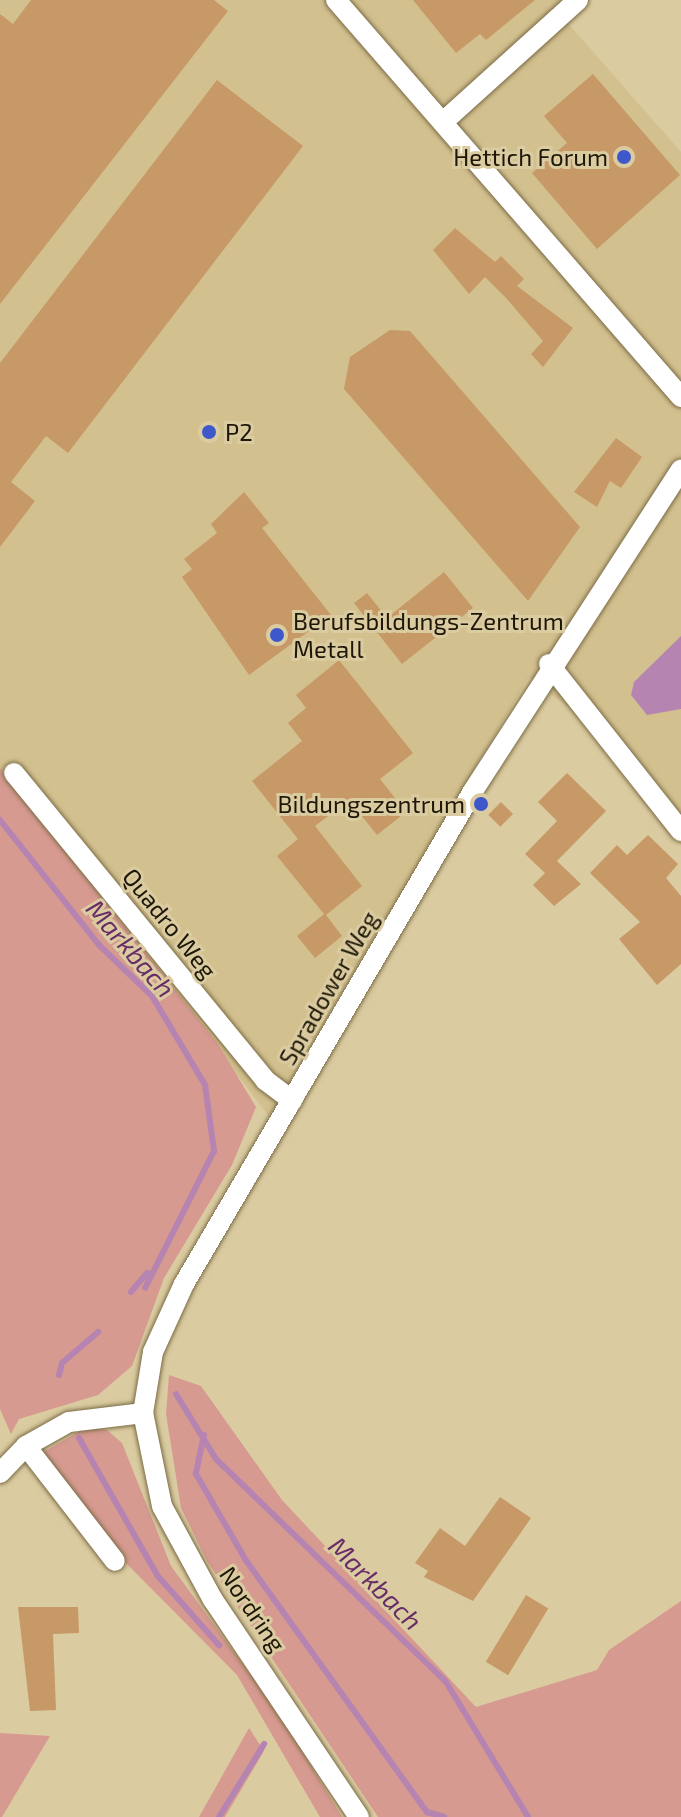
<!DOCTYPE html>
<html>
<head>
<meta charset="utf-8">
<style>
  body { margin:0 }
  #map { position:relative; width:681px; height:1817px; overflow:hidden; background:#dbcba1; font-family:"Exo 2",sans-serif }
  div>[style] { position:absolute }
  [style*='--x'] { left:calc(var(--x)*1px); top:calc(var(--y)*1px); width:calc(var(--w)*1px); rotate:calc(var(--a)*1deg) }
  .built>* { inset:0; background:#d3c08f }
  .green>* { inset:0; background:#d79a90 }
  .water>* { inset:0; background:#b684b1 }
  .stream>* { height:6px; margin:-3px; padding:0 3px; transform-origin:3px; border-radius:3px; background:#b684b1 }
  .building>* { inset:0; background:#c69966; transform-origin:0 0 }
  .roads { filter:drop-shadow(0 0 2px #7b6c46) drop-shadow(0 0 2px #7b6c46) }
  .street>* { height:20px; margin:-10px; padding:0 10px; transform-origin:10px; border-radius:10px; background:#fff }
  .dots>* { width:22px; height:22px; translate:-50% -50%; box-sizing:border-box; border:4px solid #dbcba1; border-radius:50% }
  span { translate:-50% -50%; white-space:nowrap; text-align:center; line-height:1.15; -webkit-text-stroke:6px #dbcba1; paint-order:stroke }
  .poi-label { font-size:24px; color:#1d1708 }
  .right { translate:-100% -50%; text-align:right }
  .left { translate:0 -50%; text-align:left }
  .street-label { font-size:24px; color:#1d1708 }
  .water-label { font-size:26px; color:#682c66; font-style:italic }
</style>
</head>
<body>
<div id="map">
  <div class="built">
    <div style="clip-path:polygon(0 0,591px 0,566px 21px,681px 152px,681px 845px,573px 711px,529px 677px,269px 1116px,0 769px)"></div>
  </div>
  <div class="green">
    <div style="clip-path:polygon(0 768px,218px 1044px,256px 1107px,232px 1165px,164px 1278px,132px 1366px,98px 1395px,19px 1419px,11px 1434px,0 1409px)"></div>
    <div style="clip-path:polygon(169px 1375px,201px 1386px,282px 1500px,476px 1707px,597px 1670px,609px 1650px,681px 1601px,681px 1817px,378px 1817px,207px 1561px,181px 1508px,166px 1414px)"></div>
    <div style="clip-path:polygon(87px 1427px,107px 1430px,122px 1443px,171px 1566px,280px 1715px,342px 1817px,320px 1817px,237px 1675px,116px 1553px,40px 1454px)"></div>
    <div style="clip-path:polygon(249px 1728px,264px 1751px,225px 1817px,199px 1817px)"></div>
    <div style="clip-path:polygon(0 1733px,50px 1736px,2px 1817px,0 1817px)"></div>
  </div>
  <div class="water">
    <div style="clip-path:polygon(681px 636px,681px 709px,647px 715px,631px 695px,634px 682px)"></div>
  </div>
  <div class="stream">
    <div style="--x:0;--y:820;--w:159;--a:51.6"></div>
    <div style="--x:99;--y:945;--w:74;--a:43.9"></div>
    <div style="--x:152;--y:996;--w:104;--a:59.2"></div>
    <div style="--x:205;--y:1085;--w:67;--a:82.2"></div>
    <div style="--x:214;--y:1151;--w:153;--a:116.7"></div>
    <div style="--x:131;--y:1292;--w:25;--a:-50"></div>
    <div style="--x:59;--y:1375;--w:12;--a:-76"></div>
    <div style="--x:62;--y:1363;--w:48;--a:-40.7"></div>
    <div style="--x:176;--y:1394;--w:76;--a:58.4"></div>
    <div style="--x:216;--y:1459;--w:320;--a:44.1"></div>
    <div style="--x:446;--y:1682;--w:158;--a:58.7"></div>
    <div style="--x:204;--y:1435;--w:40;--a:102"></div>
    <div style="--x:196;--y:1474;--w:98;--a:60"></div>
    <div style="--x:245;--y:1559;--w:312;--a:54.3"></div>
    <div style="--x:427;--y:1812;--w:18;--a:16"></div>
    <div style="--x:79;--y:1438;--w:158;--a:60.3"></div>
    <div style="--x:157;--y:1575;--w:94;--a:48.5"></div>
    <div style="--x:219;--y:1817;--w:86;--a:-58.3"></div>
  </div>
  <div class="building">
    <div style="clip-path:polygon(31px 0,214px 0,228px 11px,0 304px,0 14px,13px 24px)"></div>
    <div style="clip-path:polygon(413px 0,535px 0,486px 40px,480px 34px,456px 53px)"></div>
    <div style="clip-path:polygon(593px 74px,680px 175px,597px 249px,532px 173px,567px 143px,544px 116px)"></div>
    <div style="clip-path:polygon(217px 80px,303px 146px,68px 453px,46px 436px,11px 482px,35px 501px,0 547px,0 363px)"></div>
    <div style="clip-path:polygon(455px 228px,495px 262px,501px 256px,524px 279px,517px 286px,573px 328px,543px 367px,531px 354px,543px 341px,507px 299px,485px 277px,469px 294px,433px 250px)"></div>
    <div style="clip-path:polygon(390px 330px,410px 331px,580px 527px,528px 601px,344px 389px,350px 357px)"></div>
    <div style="clip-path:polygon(616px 438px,642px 457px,621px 488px,610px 481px,597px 507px,574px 492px)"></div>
    <div style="clip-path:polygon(244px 492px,269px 523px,262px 528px,331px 615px,249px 675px,182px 577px,192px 569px,184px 559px,217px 533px,211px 524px)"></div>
    <div style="clip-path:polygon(444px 572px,473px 608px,402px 664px,354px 603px,367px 593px,387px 618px)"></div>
    <div style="clip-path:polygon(339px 660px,413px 753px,380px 779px,406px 812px,377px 835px,349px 800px,315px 826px,362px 886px,326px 915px,342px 936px,315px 958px,297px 936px,324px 914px,277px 856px,298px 839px,252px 781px,302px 741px,288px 723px,306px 708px,296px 695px)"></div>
    <div style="clip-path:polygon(567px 773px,606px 811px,557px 861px,581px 884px,554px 906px,533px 885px,545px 873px,525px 854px,557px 821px,538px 802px)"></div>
    <div style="left:501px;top:802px;width:17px;height:18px;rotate:45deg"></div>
    <div style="clip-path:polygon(648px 835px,678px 864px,666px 878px,681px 896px,681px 964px,657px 985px,619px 939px,640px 922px,590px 873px,617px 845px,627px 855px)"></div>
    <div style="clip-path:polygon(500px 1497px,531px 1518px,473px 1601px,424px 1577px,428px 1571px,415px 1563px,440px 1528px,465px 1546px)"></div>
    <div style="left:526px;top:1595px;width:26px;height:78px;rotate:31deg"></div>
    <div style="clip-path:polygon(18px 1607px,78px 1607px,79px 1633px,53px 1634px,56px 1710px,30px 1711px)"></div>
  </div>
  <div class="roads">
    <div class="street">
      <div style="--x:336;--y:0;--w:526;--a:49.01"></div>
      <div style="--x:443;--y:122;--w:182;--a:-42.1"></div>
      <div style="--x:549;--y:664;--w:213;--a:51.7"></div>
      <div style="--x:14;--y:773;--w:397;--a:50.7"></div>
      <div style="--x:265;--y:1080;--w:34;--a:37"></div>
      <div style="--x:26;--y:1446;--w:145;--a:52.3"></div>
      <div style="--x:0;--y:1473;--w:37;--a:-46"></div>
      <div style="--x:26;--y:1446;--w:49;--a:-29.2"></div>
      <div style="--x:69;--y:1422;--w:75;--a:-6.9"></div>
      <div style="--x:359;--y:1817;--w:262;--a:-123.9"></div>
      <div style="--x:213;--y:1600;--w:107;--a:-118.5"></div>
      <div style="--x:162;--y:1506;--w:95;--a:-101.5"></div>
      <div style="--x:143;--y:1413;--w:62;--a:-80.7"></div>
      <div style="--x:153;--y:1352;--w:75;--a:-65.5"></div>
      <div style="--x:184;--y:1284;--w:571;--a:-59.62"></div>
      <div style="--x:473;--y:791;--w:383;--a:-57.1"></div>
    </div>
  </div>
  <div class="dots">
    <div style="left:624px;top:157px;background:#3e58cb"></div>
    <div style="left:209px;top:432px;background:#3e58cb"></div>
    <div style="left:277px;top:635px;background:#3e58cb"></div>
    <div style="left:481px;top:804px;background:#3e58cb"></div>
  </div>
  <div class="poi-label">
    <span class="right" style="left:608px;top:157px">Hettich Forum</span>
    <span class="left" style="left:225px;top:432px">P2</span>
    <span class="left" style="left:293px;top:635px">Berufsbildungs-Zentrum<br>Metall</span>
    <span class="right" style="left:465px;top:804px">Bildungszentrum</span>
  </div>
  <div class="street-label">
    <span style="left:170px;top:923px;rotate:51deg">Quadro Weg</span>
    <span style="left:328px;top:988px;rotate:-60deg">Spradower Weg</span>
    <span style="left:253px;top:1609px;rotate:56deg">Nordring</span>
  </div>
  <div class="water-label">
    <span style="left:131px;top:948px;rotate:49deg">Markbach</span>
    <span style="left:376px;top:1583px;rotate:45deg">Markbach</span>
  </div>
</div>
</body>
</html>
